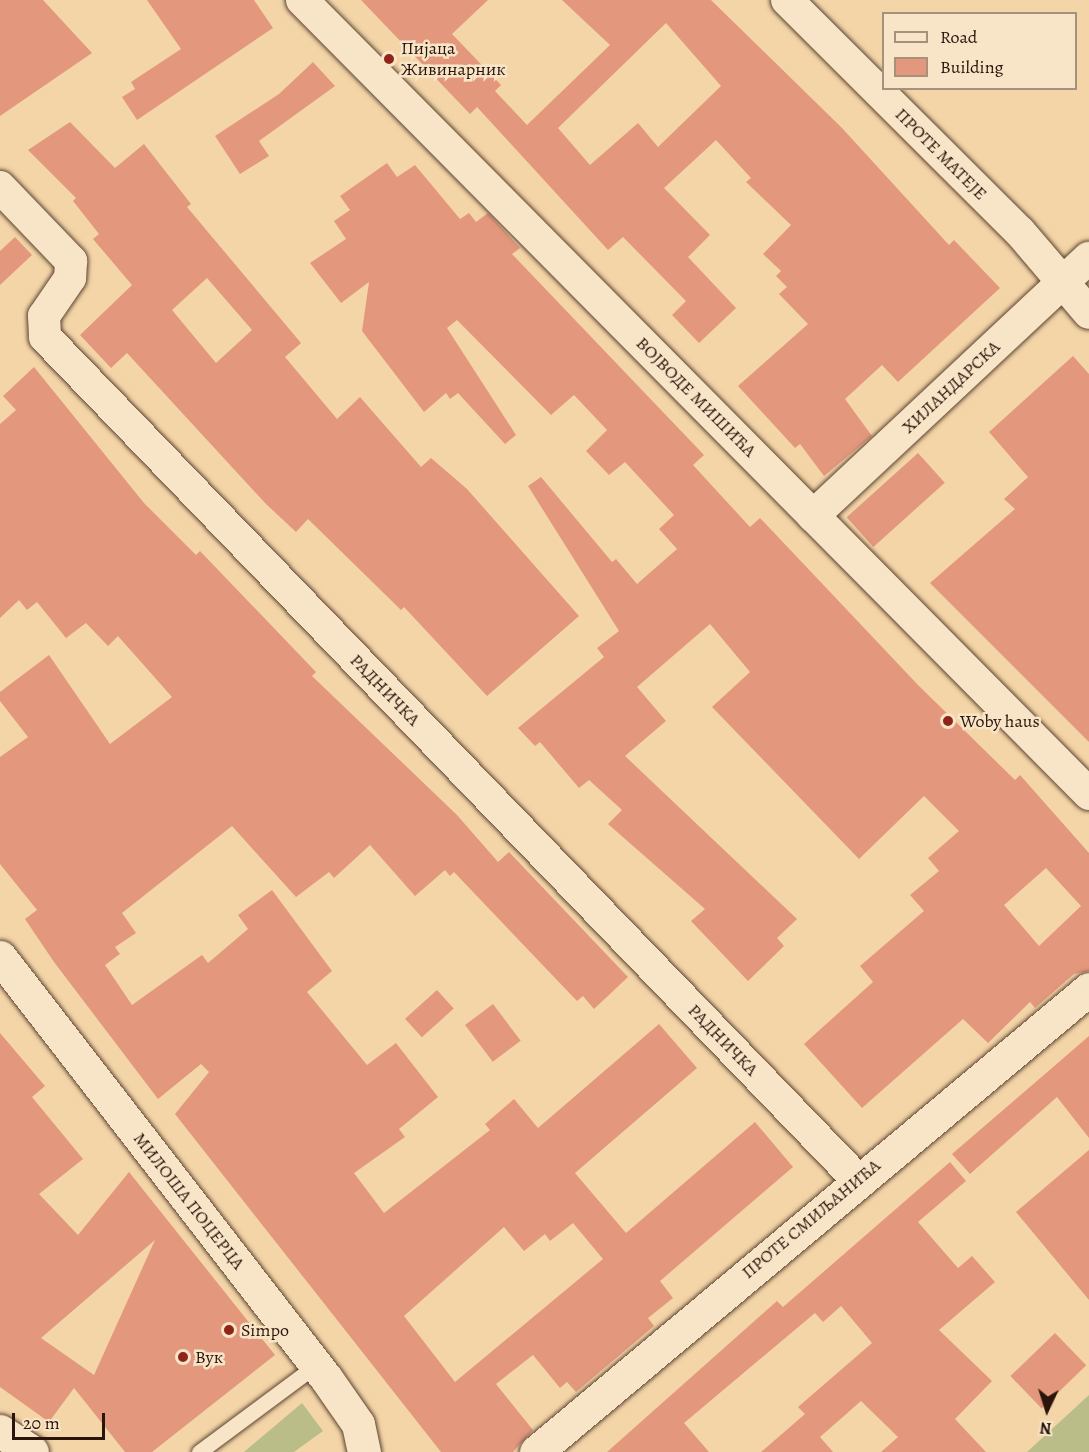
<!DOCTYPE html>
<html>
<head>
<meta charset="utf-8">
<style>
  body { margin:0 }
  #map { position:relative; width:1089px; height:1452px; overflow:hidden; background:#f4d5a7; font-family:Alegreya,serif }
  div>[style] { position:absolute }
  [style*='--x'] { left:calc(var(--x)*1px); top:calc(var(--y)*1px); width:calc(var(--w)*1px); rotate:calc(var(--a)*1deg) }
  .green>* { inset:0; background:#babd88 }
  .building>* { inset:0; background:#e3987d; transform-origin:0 0 }
  .roads { filter:drop-shadow(0 0 2px #5c4433) drop-shadow(0 0 2px #5c4433) }
  .lane>* { height:15px; margin:-7.5px; padding:0 7.5px; transform-origin:7.5px; border-radius:7.5px; background:#f8e4c6 }
  .street>* { height:32px; margin:-16px; padding:0 16px; transform-origin:16px; border-radius:16px; background:#f8e4c6 }
  .secondary>* { height:33px; margin:-16.5px; padding:0 16.5px; transform-origin:16.5px; border-radius:16.5px; background:#f8e4c6 }
  .dots>* { width:16px; height:16px; translate:-50% -50%; box-sizing:border-box; border:3px solid #f8e4c6; border-radius:50% }
  span { translate:-50% -50%; white-space:nowrap; text-align:center; line-height:1.15; -webkit-text-stroke:5px #f8e4c6; paint-order:stroke }
  .poi-label { font-size:18px; color:#2a140c }
  .left { translate:0 -50%; text-align:left }
  .street-label { font-size:18px; color:#2a140c }
  .legend { position:absolute; left:882px; top:12px; width:195px; height:78px; box-sizing:border-box; background:#f8e4c6; border:2px solid #a6917c; margin:0; padding:8px 10px; list-style:none; font-size:18px; color:#2a140c }
  .legend li { display:flex; align-items:center; gap:12px; height:30px }
  .legend b { width:30px; border:2px solid #a6917c }
  .north { position:absolute; left:1017px; top:1380px; width:60px; height:60px; -webkit-text-stroke:4px #f8e4c6; paint-order:stroke; rotate:184deg; font-size:16px; font-weight:700; line-height:24px; text-align:center; color:#2a140c }
  .north::after { content:''; display:block; margin:auto; width:21px; height:27px; background:#2a140c; clip-path:polygon(50% 0,100% 100%,50% 72%,0 100%) }
  .scale { position:absolute; left:12px; top:1413px; width:93px; height:27px; box-sizing:border-box; border:3px solid #2a140c; border-top:0; padding-left:8px; font-size:18px; line-height:21px; white-space:nowrap; color:#2a140c; -webkit-text-stroke:4px #f8e4c6; paint-order:stroke }
</style>
</head>
<body>
<div id="map">
  <div class="green">
    <div style="clip-path:polygon(1089px 1395px,1089px 1452px,1027px 1452px)"></div>
    <div style="clip-path:polygon(302px 1403px,323px 1431px,294px 1452px,244px 1452px)"></div>
  </div>
  <div class="building">
    <div style="clip-path:polygon(0 0,43px 0,92px 53px,0 116px)"></div>
    <div style="clip-path:polygon(147px 0,254px 0,273px 28px,137px 120px,122px 97px,135px 89px,131px 82px,181px 49px)"></div>
    <div style="clip-path:polygon(evenodd,361px 0,488px 0,452px 34px,501px 85px,495px 91px,527px 125px,610px 45px,562px 0,711px 0,842px 128px,949px 245px,954px 240px,1000px 288px,898px 382px,882px 365px,845px 399px,872px 436px,824px 476px,800px 444px,795px 448px,738px 386px,808px 324px,779px 294px,787px 287px,776px 276px,781px 271px,763px 254px,791px 225px,746px 182px,751px 178px,716px 140px,664px 188px,710px 235px,688px 257px,736px 308px,699px 343px,672px 315px,686px 301px,623px 237px,608px 250px,477px 107px,470px 114px,361px 0,666px 23px,721px 86px,658px 147px,638px 123px,590px 165px,558px 128px,666px 23px)"></div>
    <div style="clip-path:polygon(313px 62px,335px 86px,259px 141px,269px 156px,240px 174px,215px 136px,279px 94px)"></div>
    <div style="clip-path:polygon(evenodd,70px 122px,115px 168px,144px 144px,191px 204px,187px 207px,301px 343px,285px 357px,337px 419px,360px 397px,421px 467px,431px 458px,467px 489px,579px 616px,487px 696px,404px 607px,401px 610px,308px 519px,296px 532px,266px 504px,127px 353px,111px 368px,80px 335px,132px 285px,93px 239px,99px 234px,73px 201px,76px 198px,28px 150px,70px 122px,207px 278px,252px 330px,216px 363px,172px 310px,207px 278px)"></div>
    <div style="clip-path:polygon(evenodd,387px 163px,397px 177px,415px 165px,460px 219px,469px 213px,476px 222px,488px 213px,520px 248px,512px 254px,704px 455px,693px 465px,750px 527px,760px 518px,918px 685px,1015px 780px,1020px 775px,1089px 853px,1089px 971px,1074px 974px,1035px 1008px,1030px 1002px,988px 1043px,963px 1019px,862px 1108px,804px 1044px,873px 982px,860px 966px,924px 911px,910px 895px,939px 871px,928px 858px,959px 831px,924px 796px,859px 859px,712px 707px,750px 672px,710px 624px,637px 687px,666px 721px,625px 756px,797px 919px,777px 938px,784px 946px,748px 981px,691px 921px,705px 909px,608px 824px,622px 810px,589px 780px,579px 788px,540px 742px,535px 746px,518px 728px,604px 657px,597px 648px,619px 631px,528px 486px,541px 477px,612px 562px,616px 559px,637px 584px,677px 549px,659px 529px,674px 515px,625px 462px,609px 475px,586px 451px,607px 430px,574px 395px,551px 415px,457px 320px,447px 328px,516px 435px,505px 444px,458px 393px,450px 399px,446px 393px,424px 412px,362px 331px,369px 282px,341px 303px,310px 263px,346px 239px,334px 221px,350px 210px,340px 196px,387px 163px,1046px 868px,1081px 906px,1039px 946px,1004px 905px,1046px 868px)"></div>
    <div style="clip-path:polygon(15px 237px,32px 255px,0 285px,0 251px)"></div>
    <div style="clip-path:polygon(1073px 356px,1089px 374px,1089px 742px,930px 583px,1015px 509px,1004px 499px,1028px 477px,989px 432px)"></div>
    <div style="clip-path:polygon(evenodd,34px 367px,144px 503px,196px 555px,200px 551px,316px 672px,312px 676px,457px 815px,498px 862px,509px 852px,628px 977px,594px 1009px,583px 996px,577px 1001px,454px 872px,450px 876px,445px 870px,415px 896px,370px 845px,334px 878px,329px 872px,296px 897px,232px 826px,122px 913px,136px 933px,115px 947px,120px 954px,105px 965px,132px 1005px,202px 955px,208px 963px,248px 929px,238px 915px,272px 890px,332px 971px,307px 992px,367px 1065px,396px 1043px,438px 1097px,399px 1129px,405px 1137px,354px 1173px,384px 1213px,490px 1130px,485px 1124px,514px 1099px,538px 1128px,659px 1024px,697px 1068px,575px 1173px,626px 1233px,755px 1122px,793px 1167px,660px 1281px,673px 1298px,648px 1318px,654px 1326px,576px 1392px,567px 1382px,560px 1388px,533px 1355px,496px 1384px,533px 1430px,513px 1452px,441px 1452px,175px 1114px,209px 1072px,201px 1064px,158px 1099px,54px 962px,25px 919px,37px 910px,0 864px,0 757px,28px 737px,0 701px,0 692px,49px 655px,110px 744px,172px 697px,118px 636px,108px 646px,86px 623px,66px 638px,37px 602px,27px 610px,19px 600px,0 618px,0 424px,16px 410px,3px 396px,34px 367px,573px 1223px,603px 1259px,455px 1382px,404px 1316px,504px 1227px,524px 1251px,545px 1234px,550px 1241px,573px 1223px)"></div>
    <div style="left:918px;top:453px;width:40px;height:96px;rotate:48deg"></div>
    <div style="left:437px;top:990px;width:25px;height:43px;rotate:48deg"></div>
    <div style="left:493px;top:1004px;width:46px;height:35px;rotate:53deg"></div>
    <div style="clip-path:polygon(evenodd,0 1033px,45px 1086px,32px 1097px,83px 1159px,39px 1194px,78px 1235px,129px 1172px,275px 1355px,152px 1452px,125px 1452px,74px 1388px,49px 1422px,0 1387px,0 1033px,155px 1240px,94px 1375px,41px 1338px,155px 1240px)"></div>
    <div style="clip-path:polygon(1089px 1036px,1089px 1138px,1057px 1097px,970px 1174px,952px 1154px)"></div>
    <div style="clip-path:polygon(1089px 1150px,1089px 1300px,1016px 1212px)"></div>
    <div style="clip-path:polygon(950px 1162px,966px 1181px,918px 1222px,958px 1268px,972px 1256px,995px 1282px,939px 1330px,992px 1381px,955px 1419px,986px 1452px,881px 1452px,898px 1437px,861px 1401px,820px 1437px,833px 1452px,761px 1452px,805px 1414px,798px 1407px,872px 1343px,841px 1306px,823px 1322px,815px 1313px,684px 1423px,709px 1452px,607px 1452px,777px 1301px,783px 1307px)"></div>
    <div style="left:1055px;top:1333px;width:45px;height:62px;rotate:46deg"></div>
  </div>
  <div class="roads">
    <div class="lane">
      <div style="--x:199;--y:1452;--w:146;--a:-36.6"></div>
    </div>
    <div class="street">
      <div style="--x:302;--y:0;--w:1118;--a:45.25"></div>
      <div style="--x:787;--y:0;--w:329;--a:44.9"></div>
      <div style="--x:1020;--y:232;--w:106;--a:49.6"></div>
      <div style="--x:0;--y:187;--w:103;--a:46.2"></div>
      <div style="--x:71;--y:261;--w:17;--a:93"></div>
      <div style="--x:70;--y:278;--w:46;--a:124.4"></div>
      <div style="--x:44;--y:316;--w:21;--a:87"></div>
      <div style="--x:45;--y:337;--w:1170;--a:46.04"></div>
      <div style="--x:813;--y:516;--w:378;--a:-43.1"></div>
    </div>
    <div class="secondary">
      <div style="--x:0;--y:957;--w:532;--a:52.25"></div>
      <div style="--x:326;--y:1378;--w:56;--a:55.2"></div>
      <div style="--x:358;--y:1424;--w:29;--a:78"></div>
      <div style="--x:0;--y:1431;--w:38;--a:33"></div>
      <div style="--x:536;--y:1452;--w:721;--a:-39.94"></div>
    </div>
  </div>
  <div class="dots">
    <div style="left:389px;top:59px;background:#8f2418"></div>
    <div style="left:948px;top:721px;background:#8f2418"></div>
    <div style="left:229px;top:1330px;background:#8f2418"></div>
    <div style="left:183px;top:1357px;background:#8f2418"></div>
  </div>
  <div class="poi-label">
    <span class="left" style="left:401px;top:59px">Пијаца<br>Живинарник</span>
    <span class="left" style="left:960px;top:721px">Woby haus</span>
    <span class="left" style="left:241px;top:1330px">Simpo</span>
    <span class="left" style="left:195px;top:1357px">Вук</span>
  </div>
  <div class="street-label">
    <span style="left:941px;top:154px;rotate:45deg">ПРОТЕ МАТЕЈЕ</span>
    <span style="left:951px;top:387px;rotate:-43deg">ХИЛАНДАРСКА</span>
    <span style="left:696px;top:397px;rotate:45deg">ВОЈВОДЕ МИШИЋА</span>
    <span style="left:385px;top:690px;rotate:46deg">РАДНИЧКА</span>
    <span style="left:723px;top:1040px;rotate:46deg">РАДНИЧКА</span>
    <span style="left:189px;top:1201px;rotate:52deg">МИЛОША ПОЦЕРЦА</span>
    <span style="left:811px;top:1219px;rotate:-40deg">ПРОТЕ СМИЉАНИЋА</span>
  </div>
  <ul class="legend">
  <li><b style="height:8px;background:#f8e4c6"></b>Road</li>
  <li><b style="height:16px;background:#e3987d"></b>Building</li>
  </ul>
  <div class="north">N</div>
  <div class="scale">20 m</div>
</div>
</body>
</html>
